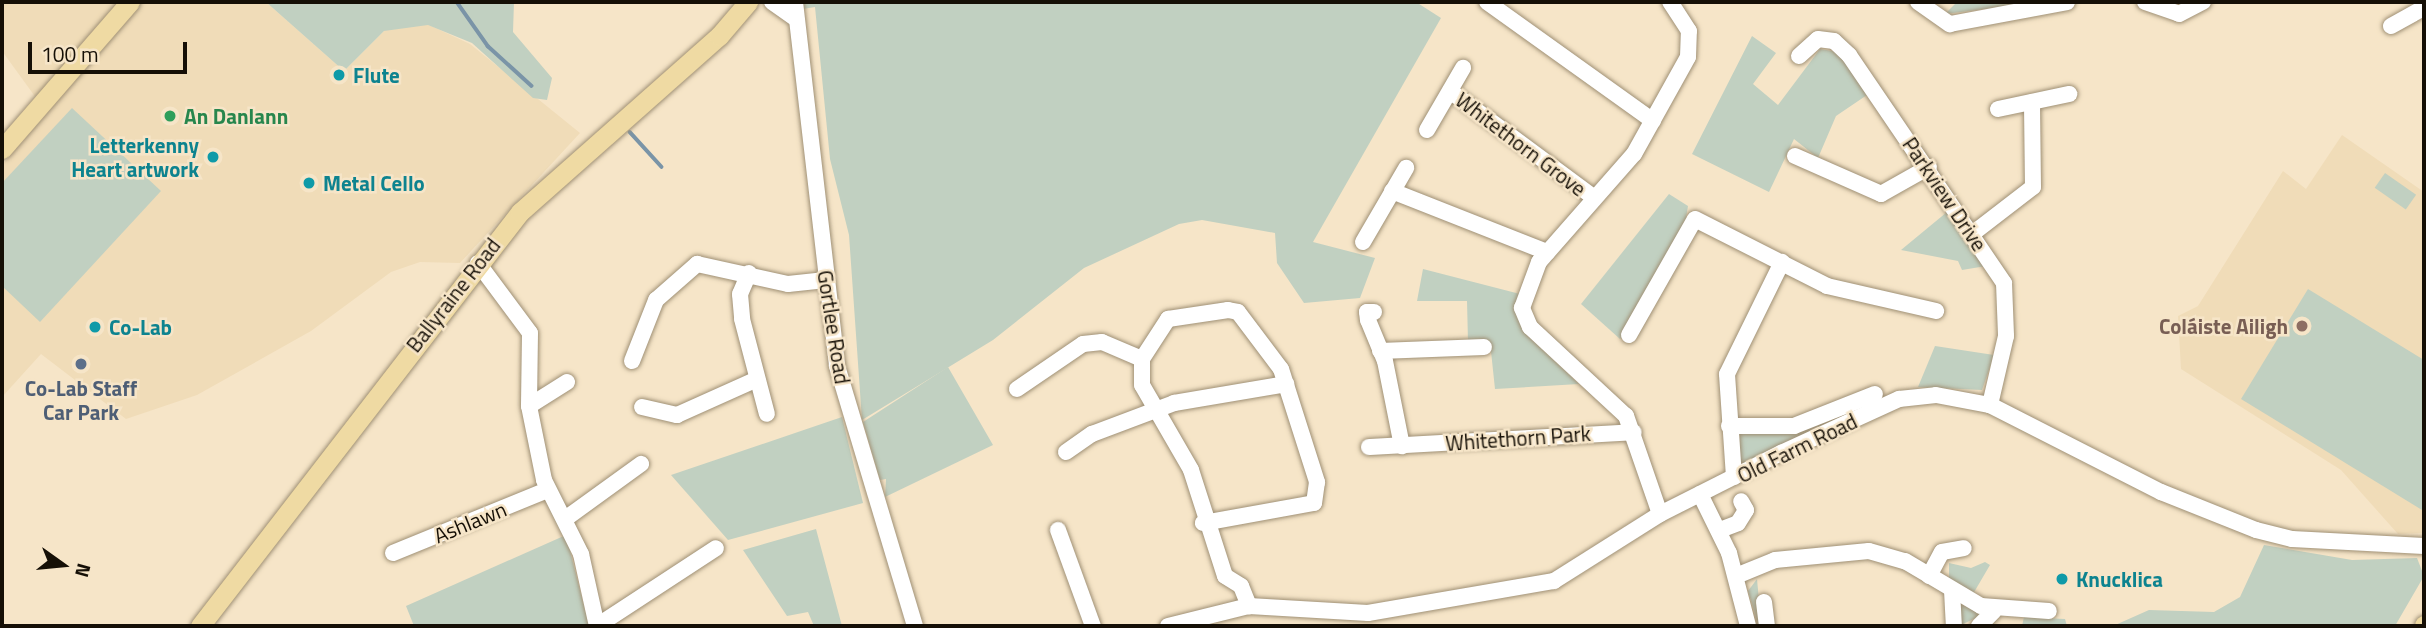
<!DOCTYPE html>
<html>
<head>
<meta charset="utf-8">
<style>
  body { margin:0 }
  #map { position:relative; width:2426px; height:628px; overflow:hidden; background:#f6e5c8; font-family:"Titillium Web",sans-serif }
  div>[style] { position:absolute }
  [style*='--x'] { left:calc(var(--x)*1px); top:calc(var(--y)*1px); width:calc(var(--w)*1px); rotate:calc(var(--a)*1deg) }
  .built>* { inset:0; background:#f0dcb8 }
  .green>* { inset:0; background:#c1d0c1; transform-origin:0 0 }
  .stream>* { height:3.5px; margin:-1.75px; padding:0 1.75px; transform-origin:1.75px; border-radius:1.75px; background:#7a94a7 }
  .roads { filter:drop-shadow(0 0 2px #9f9075) drop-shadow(0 0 2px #9f9075) }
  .minor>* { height:16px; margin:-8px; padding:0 8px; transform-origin:8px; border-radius:8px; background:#fff }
  .major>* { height:19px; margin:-9.5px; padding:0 9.5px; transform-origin:9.5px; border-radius:9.5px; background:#efdaa3 }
  .dots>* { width:19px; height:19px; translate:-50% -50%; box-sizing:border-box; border:4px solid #f6e5c8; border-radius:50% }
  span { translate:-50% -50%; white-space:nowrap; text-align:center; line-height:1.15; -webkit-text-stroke:5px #f6e5c8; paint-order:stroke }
  .culture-label { font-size:21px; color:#0d838f; font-weight:700 }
  .left { translate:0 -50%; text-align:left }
  .right { translate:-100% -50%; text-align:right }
  .leisure-label { font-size:21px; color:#27864d; font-weight:700 }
  .street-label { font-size:21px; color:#150f06 }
  .education-label { font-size:21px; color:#785e54; font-weight:700 }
  .service-label { font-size:21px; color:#4e5e75; font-weight:700 }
  .frame { position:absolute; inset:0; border:4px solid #150f06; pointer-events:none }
  .north { position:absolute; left:28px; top:530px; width:70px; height:70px; -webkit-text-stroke:5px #f6e5c8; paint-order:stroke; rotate:105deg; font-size:19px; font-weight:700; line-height:28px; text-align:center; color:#150f06 }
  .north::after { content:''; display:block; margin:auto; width:24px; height:32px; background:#150f06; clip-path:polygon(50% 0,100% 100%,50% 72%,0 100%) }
  .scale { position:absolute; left:28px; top:42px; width:159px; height:32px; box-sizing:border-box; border:4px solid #150f06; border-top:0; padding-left:9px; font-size:21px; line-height:24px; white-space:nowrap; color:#150f06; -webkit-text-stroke:5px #f6e5c8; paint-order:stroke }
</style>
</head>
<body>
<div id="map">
  <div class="built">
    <div style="clip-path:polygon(2px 2px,266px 2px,344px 71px,384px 31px,412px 17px,470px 44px,580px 133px,460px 263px,420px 262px,391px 272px,311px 331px,197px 395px,126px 419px,41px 354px,2px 397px,2px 165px,47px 113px,2px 51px)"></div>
    <div style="clip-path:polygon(2342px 135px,2424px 192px,2424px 533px,2398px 534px,2341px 470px,2181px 369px,2178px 316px,2198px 306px,2283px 171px,2306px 189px)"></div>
  </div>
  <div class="green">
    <div style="clip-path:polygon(266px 2px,514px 2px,513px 32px,552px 78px,547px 100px,533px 98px,472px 43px,428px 25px,384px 31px,344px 71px)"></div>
    <div style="clip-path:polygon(802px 2px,1416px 2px,1441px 18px,1313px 242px,1375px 258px,1360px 298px,1304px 303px,1277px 263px,1275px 233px,1202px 220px,1179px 224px,1084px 268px,993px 340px,862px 420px,849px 235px,830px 159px,815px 7px,803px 9px)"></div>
    <div style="clip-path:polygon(1957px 2px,2040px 2px,1945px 14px)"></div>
    <div style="clip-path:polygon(1752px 36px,1776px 53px,1753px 84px,1778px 105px,1820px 49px,1838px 52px,1867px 95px,1836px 116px,1818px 158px,1794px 139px,1769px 192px,1692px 154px)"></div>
    <div style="clip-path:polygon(72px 108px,161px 191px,40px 322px,2px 286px,2px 183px)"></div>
    <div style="left:2385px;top:173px;width:38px;height:18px;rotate:35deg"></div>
    <div style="clip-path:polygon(1669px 194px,1688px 206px,1686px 218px,1644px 307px,1620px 339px,1581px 304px)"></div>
    <div style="clip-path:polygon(1947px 212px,1986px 266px,1962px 270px,1958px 261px,1901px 250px)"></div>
    <div style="clip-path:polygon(1423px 269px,1520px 294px,1516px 311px,1526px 334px,1579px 384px,1495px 389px,1490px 342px,1468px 342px,1467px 301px,1417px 301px)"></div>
    <div style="clip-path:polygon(2308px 289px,2424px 360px,2422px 510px,2241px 399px)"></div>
    <div style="clip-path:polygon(1935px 346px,1994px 355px,1982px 390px,1918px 387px)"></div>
    <div style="clip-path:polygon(948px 367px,993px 445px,885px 497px,886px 479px,880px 480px,863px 422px)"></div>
    <div style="clip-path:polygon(1882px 398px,1748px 464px,1738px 463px,1740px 432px)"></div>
    <div style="clip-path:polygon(842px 417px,863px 503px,728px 540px,671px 475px)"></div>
    <div style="clip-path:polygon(816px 529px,842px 626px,814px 626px,808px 612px,787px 616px,743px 550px)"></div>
    <div style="clip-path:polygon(566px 535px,589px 626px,414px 626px,406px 606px)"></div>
    <div style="clip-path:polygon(2264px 545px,2352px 560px,2417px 558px,2424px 576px,2395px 626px,2113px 626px,2149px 610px,2214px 612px,2240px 597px)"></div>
    <div style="clip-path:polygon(1985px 562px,1990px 565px,1973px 594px,1949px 581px,1949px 563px,1971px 568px)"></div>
    <div style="clip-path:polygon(1757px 579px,1761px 622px,1758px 623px,1748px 591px)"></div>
    <div style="clip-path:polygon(1958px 604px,1977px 610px,1984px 614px,1959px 626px)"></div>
    <div style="clip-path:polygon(2024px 617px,2065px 619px,2067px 626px,2022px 626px)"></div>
  </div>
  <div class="stream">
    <div style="--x:457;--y:2;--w:54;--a:54.8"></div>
    <div style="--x:488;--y:46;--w:59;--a:42.3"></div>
    <div style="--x:630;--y:132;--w:47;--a:47.6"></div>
  </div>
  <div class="roads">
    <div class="minor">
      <div style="--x:772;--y:2;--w:29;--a:35"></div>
      <div style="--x:795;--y:2;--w:366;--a:83.4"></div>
      <div style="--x:837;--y:366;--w:271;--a:73.3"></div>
      <div style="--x:1487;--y:2;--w:204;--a:35.6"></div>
      <div style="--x:1918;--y:2;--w:39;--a:35"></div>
      <div style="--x:1950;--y:24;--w:119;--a:-10.6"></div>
      <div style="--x:2145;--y:2;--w:36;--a:19"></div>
      <div style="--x:2179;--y:14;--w:27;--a:-27"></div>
      <div style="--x:2391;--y:26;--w:35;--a:-29"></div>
      <div style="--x:1799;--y:56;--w:25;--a:-42"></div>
      <div style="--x:1818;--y:39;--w:16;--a:7"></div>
      <div style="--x:1834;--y:41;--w:21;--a:43"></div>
      <div style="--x:1849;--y:55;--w:276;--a:55.8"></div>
      <div style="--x:2004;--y:283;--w:53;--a:87.8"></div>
      <div style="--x:2006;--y:336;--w:71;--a:103.1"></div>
      <div style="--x:1450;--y:91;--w:178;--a:36.5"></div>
      <div style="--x:1998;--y:109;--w:73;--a:-11.9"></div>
      <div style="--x:1427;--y:130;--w:72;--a:-59.9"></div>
      <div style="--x:1795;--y:156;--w:94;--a:23.8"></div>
      <div style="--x:1881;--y:194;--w:55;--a:-29.4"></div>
      <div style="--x:1392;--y:191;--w:167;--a:21.5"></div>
      <div style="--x:1972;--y:234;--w:77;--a:-37.6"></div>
      <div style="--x:2033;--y:187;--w:85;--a:-90.7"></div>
      <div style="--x:1363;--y:242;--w:86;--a:-59.8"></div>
      <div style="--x:478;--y:263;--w:87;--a:53.4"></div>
      <div style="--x:530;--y:333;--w:73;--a:90.8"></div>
      <div style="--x:529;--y:406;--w:76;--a:78.5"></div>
      <div style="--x:544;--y:480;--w:83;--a:63.4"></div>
      <div style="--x:581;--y:554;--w:74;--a:77.5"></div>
      <div style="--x:749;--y:273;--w:23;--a:113"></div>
      <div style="--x:740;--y:294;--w:25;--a:85"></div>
      <div style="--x:742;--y:319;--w:98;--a:75.3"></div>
      <div style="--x:1374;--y:312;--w:7;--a:180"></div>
      <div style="--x:1367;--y:312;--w:8;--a:83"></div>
      <div style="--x:1368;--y:320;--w:44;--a:67.5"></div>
      <div style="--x:1385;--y:361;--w:87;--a:78.7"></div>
      <div style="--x:1629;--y:335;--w:133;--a:-60.4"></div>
      <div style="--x:1695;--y:219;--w:148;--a:26.9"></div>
      <div style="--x:1827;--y:286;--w:112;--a:12.9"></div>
      <div style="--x:1380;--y:351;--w:104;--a:-2.2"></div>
      <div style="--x:1142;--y:359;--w:48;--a:-57"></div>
      <div style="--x:1168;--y:319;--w:61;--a:-8.5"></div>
      <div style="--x:1228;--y:310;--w:10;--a:11"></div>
      <div style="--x:1238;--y:312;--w:71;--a:53"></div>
      <div style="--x:1281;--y:369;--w:119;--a:72.3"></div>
      <div style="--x:1317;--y:482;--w:21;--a:98"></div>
      <div style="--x:1314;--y:503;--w:113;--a:169.8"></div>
      <div style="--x:1142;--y:359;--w:26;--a:90"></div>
      <div style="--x:1142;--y:385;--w:98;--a:60"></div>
      <div style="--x:1191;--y:470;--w:111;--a:72.2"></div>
      <div style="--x:1225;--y:576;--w:19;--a:32"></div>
      <div style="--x:1241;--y:586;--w:22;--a:68"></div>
      <div style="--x:632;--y:361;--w:66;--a:-68.5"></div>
      <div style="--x:656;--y:300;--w:55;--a:-41.3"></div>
      <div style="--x:697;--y:264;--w:93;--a:12.4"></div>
      <div style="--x:788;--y:284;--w:38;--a:-6"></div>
      <div style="--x:1017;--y:389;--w:80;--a:-34.3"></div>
      <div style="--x:1083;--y:344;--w:19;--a:-6"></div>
      <div style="--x:1102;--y:342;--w:43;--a:23"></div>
      <div style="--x:529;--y:406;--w:45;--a:-32.3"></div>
      <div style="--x:642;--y:407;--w:36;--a:13"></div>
      <div style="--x:677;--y:415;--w:88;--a:-24.2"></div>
      <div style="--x:1729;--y:426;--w:65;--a:0"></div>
      <div style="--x:1794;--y:426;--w:87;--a:-21.6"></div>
      <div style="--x:1369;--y:447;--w:265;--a:-3.2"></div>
      <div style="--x:1066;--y:452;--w:32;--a:-35"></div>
      <div style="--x:1092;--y:434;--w:88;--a:-20.7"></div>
      <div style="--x:1174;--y:403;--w:114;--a:-9.6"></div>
      <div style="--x:1734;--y:477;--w:103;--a:-93.9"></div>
      <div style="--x:1727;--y:374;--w:125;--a:-63.8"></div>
      <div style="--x:1700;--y:494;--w:66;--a:63.8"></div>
      <div style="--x:1729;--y:553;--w:75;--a:75.4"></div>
      <div style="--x:1660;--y:514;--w:104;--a:-109.1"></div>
      <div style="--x:1626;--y:416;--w:131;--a:-137.2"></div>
      <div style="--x:1530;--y:327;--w:21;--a:-113"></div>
      <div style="--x:1522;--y:308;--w:49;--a:-69.7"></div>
      <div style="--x:1539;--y:262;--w:144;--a:-48.7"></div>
      <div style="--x:1634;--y:154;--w:111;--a:-60.9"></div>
      <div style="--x:1688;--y:57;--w:26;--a:-88"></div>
      <div style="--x:1689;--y:31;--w:35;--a:-123"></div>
      <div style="--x:565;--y:519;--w:94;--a:-35.9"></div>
      <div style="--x:1058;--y:530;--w:102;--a:70"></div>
      <div style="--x:1720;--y:530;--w:19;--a:-21"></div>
      <div style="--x:1738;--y:523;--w:15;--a:-58"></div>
      <div style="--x:1746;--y:510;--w:10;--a:-119"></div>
      <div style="--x:393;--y:553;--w:166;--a:-22.2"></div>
      <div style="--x:1736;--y:576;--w:42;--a:-22.3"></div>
      <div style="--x:1775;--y:560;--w:94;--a:-5.5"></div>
      <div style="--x:1869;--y:551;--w:37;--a:16"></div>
      <div style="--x:1905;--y:561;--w:88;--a:30.6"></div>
      <div style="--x:1981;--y:606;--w:68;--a:4.2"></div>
      <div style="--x:1929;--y:576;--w:27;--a:-62"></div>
      <div style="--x:1942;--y:552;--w:22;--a:-10"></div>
      <div style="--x:1952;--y:590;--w:36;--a:87"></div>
      <div style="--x:1764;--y:602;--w:24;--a:83"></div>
      <div style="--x:597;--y:626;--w:142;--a:-33.2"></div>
      <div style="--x:1168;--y:626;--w:83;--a:-13.9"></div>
      <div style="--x:1249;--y:606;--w:119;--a:3.4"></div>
      <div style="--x:1368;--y:613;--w:189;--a:-9.8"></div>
      <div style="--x:1554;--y:581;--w:125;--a:-32.3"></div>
      <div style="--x:1660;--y:514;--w:136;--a:-26.8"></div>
      <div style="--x:1781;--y:453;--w:130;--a:-24.6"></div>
      <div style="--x:1899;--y:399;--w:37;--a:-6"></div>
      <div style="--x:1936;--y:395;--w:55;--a:10.5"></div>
      <div style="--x:1990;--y:405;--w:192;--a:27"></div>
      <div style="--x:2161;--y:492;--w:102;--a:21.8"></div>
      <div style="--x:2256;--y:530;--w:37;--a:14"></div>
      <div style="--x:2292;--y:539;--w:132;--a:3"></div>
      <div style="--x:1979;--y:626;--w:21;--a:-45"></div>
    </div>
    <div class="major">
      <div style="--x:2;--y:149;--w:195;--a:-49"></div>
      <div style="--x:200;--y:626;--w:523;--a:-52.3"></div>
      <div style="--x:520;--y:212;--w:266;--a:-41.5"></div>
      <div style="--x:719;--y:36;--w:45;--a:-49.5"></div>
      <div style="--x:2424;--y:626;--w:1;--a:-90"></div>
    </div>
  </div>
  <div class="dots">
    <div style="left:339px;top:75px;background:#0f9aa8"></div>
    <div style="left:170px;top:116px;background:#2e9e5b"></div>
    <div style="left:213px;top:157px;background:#0f9aa8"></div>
    <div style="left:309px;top:183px;background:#0f9aa8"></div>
    <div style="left:2302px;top:326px;background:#8d6e63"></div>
    <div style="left:95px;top:327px;background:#0f9aa8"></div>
    <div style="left:81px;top:364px;background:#5c6f8a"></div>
    <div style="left:2062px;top:579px;background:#0f9aa8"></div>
  </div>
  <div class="culture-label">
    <span class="left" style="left:353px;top:75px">Flute</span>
    <span class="right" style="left:199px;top:157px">Letterkenny<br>Heart artwork</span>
    <span class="left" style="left:323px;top:183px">Metal Cello</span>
    <span class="left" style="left:109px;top:327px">Co-Lab</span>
    <span class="left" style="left:2076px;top:579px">Knucklica</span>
  </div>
  <div class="leisure-label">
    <span class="left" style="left:184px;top:116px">An Danlann</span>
  </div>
  <div class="street-label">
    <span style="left:1521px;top:144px;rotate:37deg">Whitethorn Grove</span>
    <span style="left:1945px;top:194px;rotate:56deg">Parkview Drive</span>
    <span style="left:453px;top:295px;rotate:-52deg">Ballyraine Road</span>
    <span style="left:834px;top:327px;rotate:81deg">Gortlee Road</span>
    <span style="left:1518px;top:438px;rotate:-4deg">Whitethorn Park</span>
    <span style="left:1797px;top:448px;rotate:-26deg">Old Farm Road</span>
    <span style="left:470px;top:522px;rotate:-22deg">Ashlawn</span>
  </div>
  <div class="education-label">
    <span class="right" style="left:2288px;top:326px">Coláiste Ailigh</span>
  </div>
  <div class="service-label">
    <span style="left:81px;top:400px">Co-Lab Staff<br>Car Park</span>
  </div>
  <div class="frame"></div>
  <div class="north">N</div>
  <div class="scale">100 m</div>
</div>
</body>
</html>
